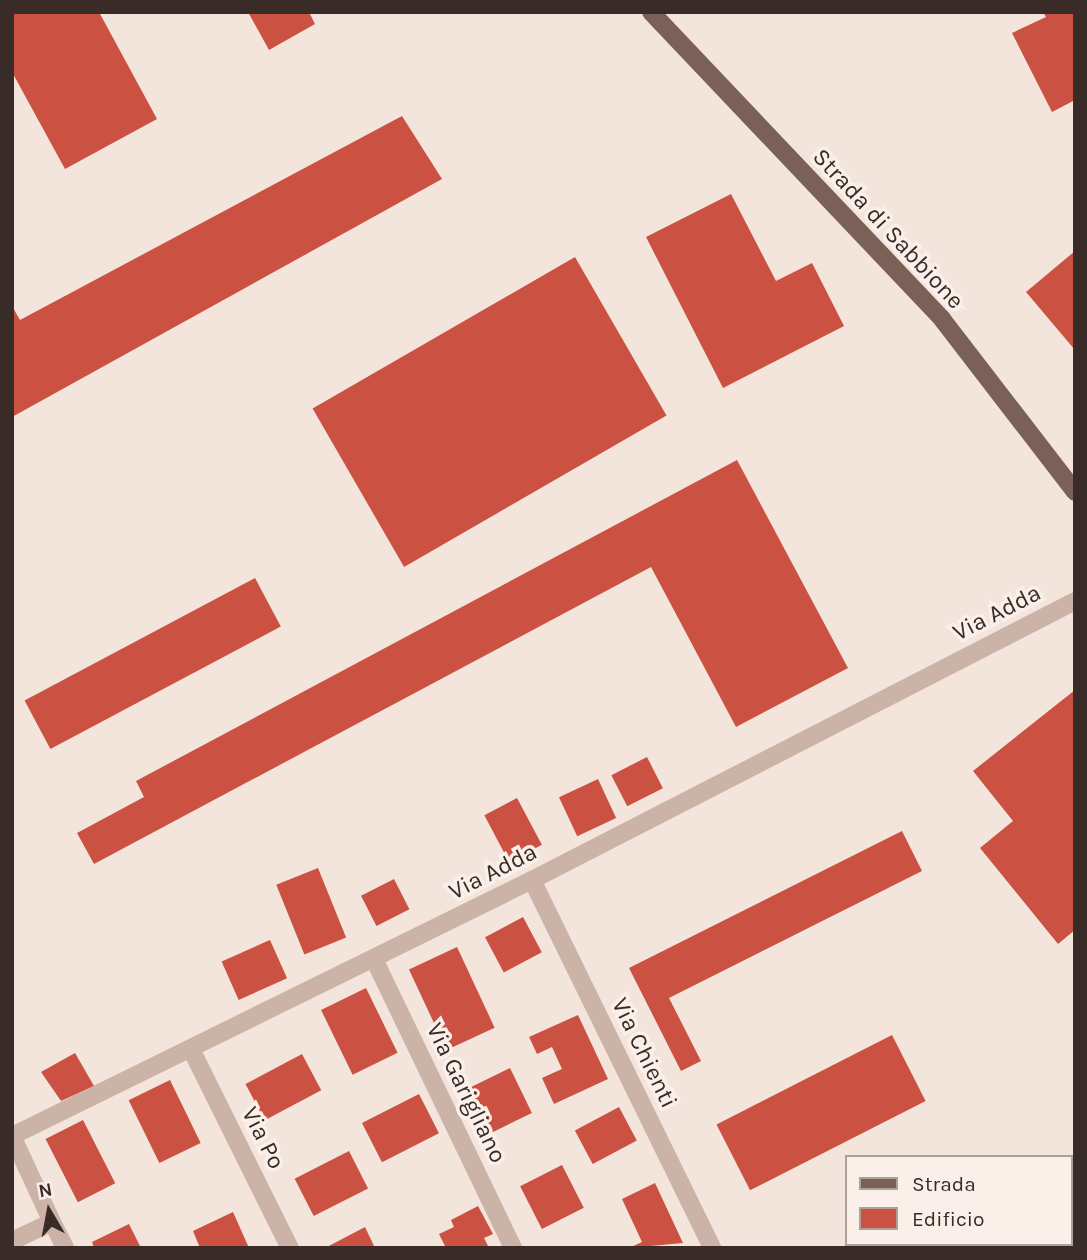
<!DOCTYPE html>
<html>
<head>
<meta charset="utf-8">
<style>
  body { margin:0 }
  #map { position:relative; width:1087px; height:1260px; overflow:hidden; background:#f3e5dc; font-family:Karla,sans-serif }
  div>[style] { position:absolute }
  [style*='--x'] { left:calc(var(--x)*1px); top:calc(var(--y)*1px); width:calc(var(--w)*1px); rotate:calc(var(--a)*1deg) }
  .building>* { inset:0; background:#cb5242; transform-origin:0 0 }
  .minor>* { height:18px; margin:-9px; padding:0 9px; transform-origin:9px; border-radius:9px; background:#ccb3a7 }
  .major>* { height:18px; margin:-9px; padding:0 9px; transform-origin:9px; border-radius:9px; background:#7b6058 }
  span { translate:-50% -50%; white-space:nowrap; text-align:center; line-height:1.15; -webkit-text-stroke:7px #fbf0e9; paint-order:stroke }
  .street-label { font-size:24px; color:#382b28 }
  .frame { position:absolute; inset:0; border:14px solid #382b28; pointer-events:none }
  .legend { position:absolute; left:845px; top:1155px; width:228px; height:91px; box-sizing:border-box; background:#fbf0e9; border:2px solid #ada19c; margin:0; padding:9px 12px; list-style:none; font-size:21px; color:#382b28 }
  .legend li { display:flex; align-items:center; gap:14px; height:35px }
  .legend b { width:35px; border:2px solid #ada19c }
  .north { position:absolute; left:14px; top:1176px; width:70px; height:70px; -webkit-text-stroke:5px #fbf0e9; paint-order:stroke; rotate:350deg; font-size:19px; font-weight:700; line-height:28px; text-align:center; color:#382b28 }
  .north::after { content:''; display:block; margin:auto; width:24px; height:32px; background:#382b28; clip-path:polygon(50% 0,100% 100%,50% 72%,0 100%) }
</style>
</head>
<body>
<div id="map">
  <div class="building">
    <div style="clip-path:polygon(12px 12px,99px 12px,157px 119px,65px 169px,12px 72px)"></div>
    <div style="clip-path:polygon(248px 12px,309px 12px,315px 24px,269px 50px)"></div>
    <div style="clip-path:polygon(1043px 12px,1075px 12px,1075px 100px,1052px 112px,1012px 33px,1046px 17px)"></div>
    <div style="clip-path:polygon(402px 116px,442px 179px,12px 417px,12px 306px,20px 320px)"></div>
    <div style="clip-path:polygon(731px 194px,776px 281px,812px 263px,844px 326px,723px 388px,646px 237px)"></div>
    <div style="clip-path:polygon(1075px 251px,1075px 350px,1026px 292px)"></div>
    <div style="left:575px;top:257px;width:183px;height:303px;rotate:60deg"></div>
    <div style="clip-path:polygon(737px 460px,848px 668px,736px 727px,651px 567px,94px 864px,77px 833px,144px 797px,136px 781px)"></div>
    <div style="left:255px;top:578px;width:55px;height:261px;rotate:62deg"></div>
    <div style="clip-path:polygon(1075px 690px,1075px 930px,1058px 944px,980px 848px,1013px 821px,973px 771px)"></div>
    <div style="left:647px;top:757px;width:35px;height:40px;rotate:63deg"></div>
    <div style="left:598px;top:779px;width:43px;height:43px;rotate:65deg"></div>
    <div style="left:517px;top:798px;width:53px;height:37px;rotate:62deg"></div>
    <div style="clip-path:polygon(902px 831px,922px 871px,669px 998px,701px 1061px,681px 1071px,629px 968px)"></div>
    <div style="left:318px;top:868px;width:75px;height:45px;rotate:68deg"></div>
    <div style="left:394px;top:879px;width:34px;height:37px;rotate:63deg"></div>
    <div style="left:523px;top:917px;width:40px;height:43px;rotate:62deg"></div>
    <div style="left:270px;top:940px;width:42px;height:53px;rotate:66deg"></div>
    <div style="left:457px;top:947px;width:89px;height:53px;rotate:65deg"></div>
    <div style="left:366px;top:988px;width:72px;height:50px;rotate:64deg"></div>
    <div style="clip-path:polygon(578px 1015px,608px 1079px,554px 1104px,542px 1078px,562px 1069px,552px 1047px,537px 1054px,529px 1037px)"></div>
    <div style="left:892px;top:1035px;width:74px;height:197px;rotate:63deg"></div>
    <div style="clip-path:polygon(75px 1053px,94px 1086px,61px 1101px,41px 1072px)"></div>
    <div style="left:302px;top:1054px;width:41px;height:64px;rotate:62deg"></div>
    <div style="left:510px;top:1068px;width:50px;height:45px;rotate:64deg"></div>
    <div style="left:170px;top:1080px;width:70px;height:46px;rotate:64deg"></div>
    <div style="left:419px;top:1094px;width:44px;height:64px;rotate:63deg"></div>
    <div style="left:619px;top:1107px;width:38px;height:50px;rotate:62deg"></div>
    <div style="left:83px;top:1120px;width:71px;height:42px;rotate:63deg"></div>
    <div style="left:349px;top:1151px;width:42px;height:61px;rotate:63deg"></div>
    <div style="left:562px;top:1165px;width:48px;height:47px;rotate:63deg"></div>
    <div style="clip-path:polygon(655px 1183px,683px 1243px,629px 1248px,642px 1242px,622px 1199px)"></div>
    <div style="clip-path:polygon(478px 1206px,493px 1234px,484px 1238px,489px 1248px,446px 1248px,439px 1234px,454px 1227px,451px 1220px)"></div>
    <div style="clip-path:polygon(233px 1212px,249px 1248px,200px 1248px,193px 1231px)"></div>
    <div style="clip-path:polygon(129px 1224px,141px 1248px,94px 1248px,92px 1242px)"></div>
    <div style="clip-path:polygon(365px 1227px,375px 1248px,325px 1248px)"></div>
  </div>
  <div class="minor">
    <div style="--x:532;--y:880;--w:410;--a:63.9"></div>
    <div style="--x:374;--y:959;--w:321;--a:64.3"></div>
    <div style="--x:192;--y:1051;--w:220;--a:63.6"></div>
    <div style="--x:52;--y:1222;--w:95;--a:-114.9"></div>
    <div style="--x:12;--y:1136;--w:580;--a:-26.21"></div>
    <div style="--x:532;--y:880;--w:610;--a:-27.19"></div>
    <div style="--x:12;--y:1241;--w:44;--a:-25.4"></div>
    <div style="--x:52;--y:1222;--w:29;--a:63"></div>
  </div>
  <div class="major">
    <div style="--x:651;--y:12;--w:423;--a:46.5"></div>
    <div style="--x:942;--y:319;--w:218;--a:52.4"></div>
  </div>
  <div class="street-label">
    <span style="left:888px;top:229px;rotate:47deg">Strada di Sabbione</span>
    <span style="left:997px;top:613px;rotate:-27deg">Via Adda</span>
    <span style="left:493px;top:872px;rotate:-27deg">Via Adda</span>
    <span style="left:644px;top:1053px;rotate:64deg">Via Chienti</span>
    <span style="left:466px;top:1093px;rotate:64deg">Via Garigliano</span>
    <span style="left:263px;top:1138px;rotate:63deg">Via Po</span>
  </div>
  <div class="frame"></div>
  <ul class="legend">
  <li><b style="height:9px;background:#7b6058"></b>Strada</li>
  <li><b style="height:19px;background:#cb5242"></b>Edificio</li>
  </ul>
  <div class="north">N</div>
</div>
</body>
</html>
